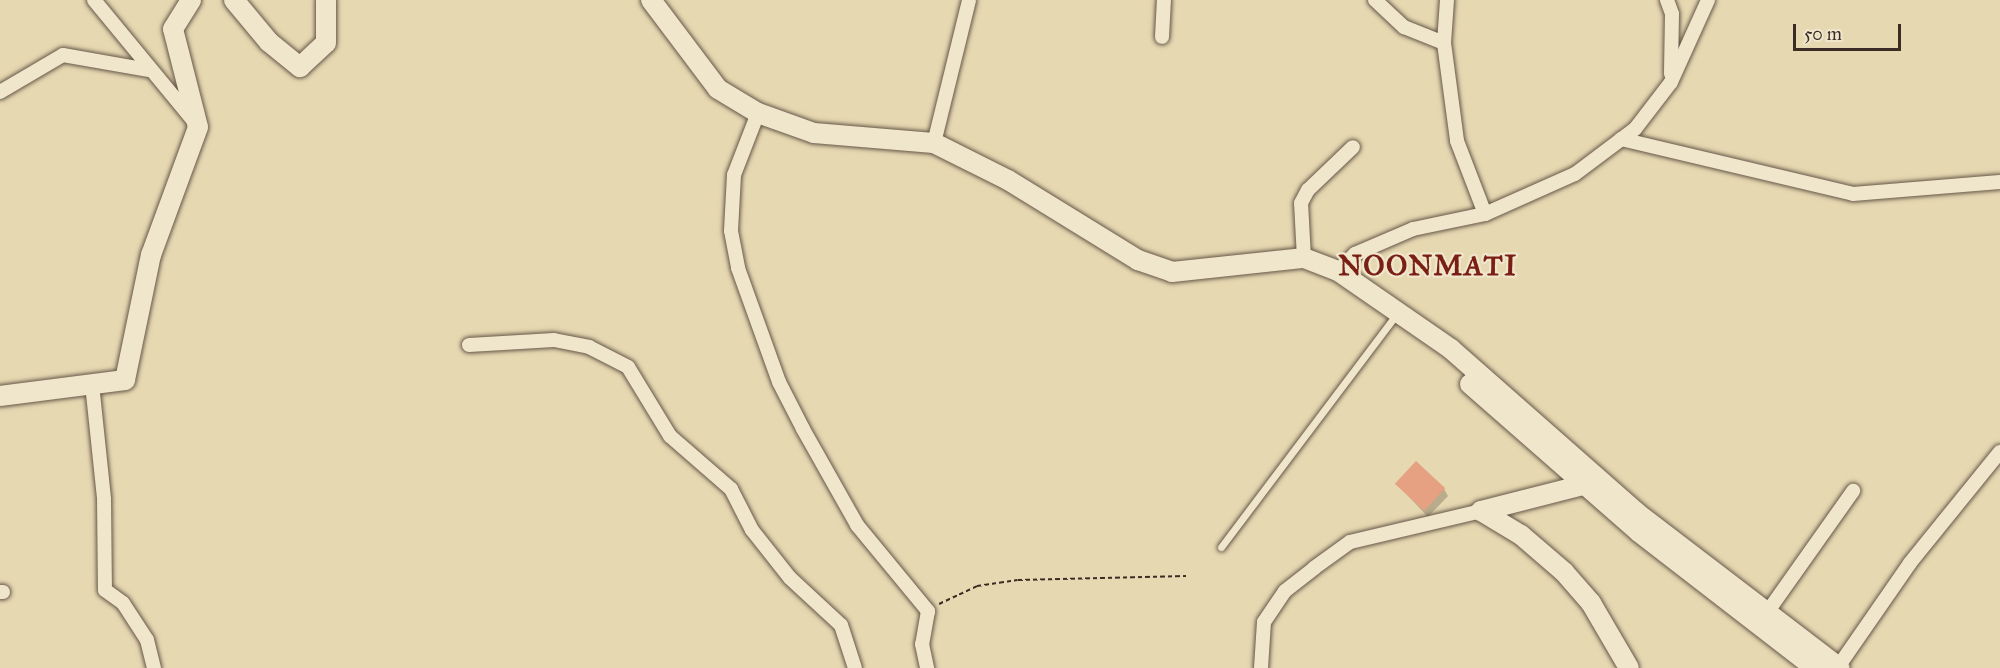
<!DOCTYPE html>
<html>
<head>
<meta charset="utf-8">
<style>
  body { margin:0 }
  #map { position:relative; width:2000px; height:668px; overflow:hidden; background:#e6d8b1; font-family:"IM FELL Great Primer",serif }
  div>[style] { position:absolute }
  [style*='--x'] { left:calc(var(--x)*1px); top:calc(var(--y)*1px); width:calc(var(--w)*1px); rotate:calc(var(--a)*1deg) }
  .shadow>* { inset:0; background:#0003 }
  .building>* { inset:0; background:#e5a182; transform-origin:0 0 }
  .path>* { height:2px; margin-top:-1px; transform-origin:0; background:repeating-linear-gradient(90deg,#3b2c26 0 4.5px,transparent 0 7.5px) }
  .roads { filter:drop-shadow(0 0 2px #665749) drop-shadow(0 0 2px #665749) }
  .lane>* { height:7px; margin:-3.5px; padding:0 3.5px; transform-origin:3.5px; border-radius:3.5px; background:#efe6cc }
  .street>* { height:14px; margin:-7px; padding:0 7px; transform-origin:7px; border-radius:7px; background:#efe6cc }
  .secondary>* { height:20px; margin:-10px; padding:0 10px; transform-origin:10px; border-radius:10px; background:#efe6cc }
  span { translate:-50% -50%; white-space:nowrap; text-align:center; line-height:1.15; -webkit-text-stroke:4.5px #efe6cc; paint-order:stroke }
  .district-label { font-size:28px; color:#7a1f14; font-weight:700; letter-spacing:1.5px }
  .scale { position:absolute; left:1793px; top:24px; width:108px; height:27px; box-sizing:border-box; border:3px solid #3b2c26; border-top:0; padding-left:8px; font-size:18px; line-height:21px; white-space:nowrap; color:#3b2c26; -webkit-text-stroke:4px #efe6cc; paint-order:stroke }
</style>
</head>
<body>
<div id="map">
  <div class="shadow">
    <div style="clip-path:polygon(1397px 484px,1444px 489px,1448px 496px,1428px 517px)"></div>
  </div>
  <div class="building">
    <div style="left:1416px;top:461px;width:40px;height:31px;rotate:43deg"></div>
  </div>
  <div class="path">
    <div style="--x:939;--y:604;--w:42;--a:-25.3"></div>
    <div style="--x:977;--y:586;--w:41;--a:-8.3"></div>
    <div style="--x:1018;--y:580;--w:168;--a:-1.4"></div>
  </div>
  <div class="roads">
    <div class="lane">
      <div style="--x:1221;--y:547;--w:291;--a:-53"></div>
    </div>
    <div class="street">
      <div style="--x:94;--y:0;--w:162;--a:50.5"></div>
      <div style="--x:1375;--y:0;--w:40;--a:43"></div>
      <div style="--x:1404;--y:27;--w:43;--a:21.8"></div>
      <div style="--x:1447;--y:0;--w:43;--a:94"></div>
      <div style="--x:1444;--y:43;--w:99;--a:82.4"></div>
      <div style="--x:1457;--y:141;--w:78;--a:69"></div>
      <div style="--x:1667;--y:0;--w:15;--a:70"></div>
      <div style="--x:1672;--y:14;--w:60;--a:91"></div>
      <div style="--x:1162;--y:37;--w:37;--a:-87"></div>
      <div style="--x:0;--y:92;--w:73;--a:-30.4"></div>
      <div style="--x:63;--y:55;--w:86;--a:10"></div>
      <div style="--x:758;--y:113;--w:66;--a:111.2"></div>
      <div style="--x:734;--y:175;--w:56;--a:93.1"></div>
      <div style="--x:731;--y:231;--w:38;--a:79"></div>
      <div style="--x:738;--y:268;--w:121;--a:70.2"></div>
      <div style="--x:779;--y:382;--w:53;--a:62.9"></div>
      <div style="--x:803;--y:429;--w:110;--a:60.6"></div>
      <div style="--x:857;--y:525;--w:112;--a:50.5"></div>
      <div style="--x:928;--y:611;--w:34;--a:100"></div>
      <div style="--x:922;--y:644;--w:25;--a:78"></div>
      <div style="--x:1621;--y:139;--w:238;--a:13.3"></div>
      <div style="--x:1853;--y:194;--w:147;--a:-4.7"></div>
      <div style="--x:934;--y:143;--w:147;--a:-76.2"></div>
      <div style="--x:1304;--y:258;--w:55;--a:-93.1"></div>
      <div style="--x:1301;--y:203;--w:15;--a:-62"></div>
      <div style="--x:1308;--y:190;--w:62;--a:-43.7"></div>
      <div style="--x:1338;--y:271;--w:24;--a:-45"></div>
      <div style="--x:1355;--y:254;--w:63;--a:-23.3"></div>
      <div style="--x:1413;--y:229;--w:74;--a:-11.8"></div>
      <div style="--x:1485;--y:214;--w:98;--a:-24"></div>
      <div style="--x:1575;--y:174;--w:75;--a:-36.9"></div>
      <div style="--x:1635;--y:129;--w:59;--a:-52.5"></div>
      <div style="--x:1671;--y:82;--w:90;--a:-65.7"></div>
      <div style="--x:469;--y:345;--w:85;--a:-3.4"></div>
      <div style="--x:554;--y:340;--w:36;--a:11"></div>
      <div style="--x:589;--y:347;--w:44;--a:27.1"></div>
      <div style="--x:628;--y:367;--w:81;--a:58.7"></div>
      <div style="--x:670;--y:436;--w:81;--a:41"></div>
      <div style="--x:731;--y:489;--w:46;--a:62.9"></div>
      <div style="--x:752;--y:530;--w:61;--a:51.6"></div>
      <div style="--x:790;--y:578;--w:69;--a:42.7"></div>
      <div style="--x:841;--y:625;--w:45;--a:72"></div>
      <div style="--x:92;--y:384;--w:116;--a:84"></div>
      <div style="--x:104;--y:499;--w:91;--a:89.4"></div>
      <div style="--x:105;--y:590;--w:22;--a:36"></div>
      <div style="--x:123;--y:603;--w:44;--a:57"></div>
      <div style="--x:147;--y:640;--w:29;--a:76"></div>
      <div style="--x:0;--y:592;--w:3;--a:0"></div>
      <div style="--x:1766;--y:614;--w:151;--a:-54.7"></div>
      <div style="--x:1838;--y:667;--w:126;--a:-55.3"></div>
      <div style="--x:1910;--y:563;--w:143;--a:-51"></div>
      <div style="--x:1261;--y:668;--w:46;--a:-86.3"></div>
      <div style="--x:1264;--y:622;--w:37;--a:-56"></div>
      <div style="--x:1285;--y:591;--w:37;--a:-38"></div>
      <div style="--x:1314;--y:568;--w:44;--a:-35.8"></div>
      <div style="--x:1350;--y:542;--w:135;--a:-13.3"></div>
    </div>
    <div class="secondary">
      <div style="--x:234;--y:0;--w:55;--a:50.2"></div>
      <div style="--x:269;--y:42;--w:40;--a:39"></div>
      <div style="--x:300;--y:67;--w:35;--a:-43"></div>
      <div style="--x:326;--y:43;--w:43;--a:-90"></div>
      <div style="--x:651;--y:0;--w:111;--a:53"></div>
      <div style="--x:718;--y:89;--w:47;--a:31"></div>
      <div style="--x:758;--y:113;--w:59;--a:19.7"></div>
      <div style="--x:814;--y:133;--w:120;--a:4.8"></div>
      <div style="--x:934;--y:143;--w:83;--a:26.6"></div>
      <div style="--x:1008;--y:180;--w:153;--a:31.6"></div>
      <div style="--x:1138;--y:260;--w:36;--a:19"></div>
      <div style="--x:1172;--y:272;--w:133;--a:-6.1"></div>
      <div style="--x:1304;--y:258;--w:36;--a:21"></div>
      <div style="--x:1338;--y:271;--w:137;--a:34.6"></div>
      <div style="--x:1451;--y:349;--w:248;--a:41.4"></div>
      <div style="--x:1637;--y:513;--w:255;--a:37.4"></div>
      <div style="--x:1470;--y:384;--w:225;--a:41.2"></div>
      <div style="--x:1639;--y:532;--w:222;--a:37.7"></div>
      <div style="--x:0;--y:396;--w:126;--a:-7.3"></div>
      <div style="--x:125;--y:380;--w:128;--a:-78.3"></div>
      <div style="--x:151;--y:255;--w:136;--a:-69.8"></div>
      <div style="--x:198;--y:127;--w:101;--a:-104.3"></div>
      <div style="--x:173;--y:29;--w:34;--a:-58"></div>
      <div style="--x:1481;--y:511;--w:47;--a:31"></div>
      <div style="--x:1521;--y:535;--w:57;--a:40.7"></div>
      <div style="--x:1564;--y:572;--w:41;--a:48.9"></div>
      <div style="--x:1591;--y:603;--w:75;--a:59.7"></div>
      <div style="--x:1481;--y:511;--w:105;--a:-14.3"></div>
    </div>
  </div>
  <div class="district-label">
    <span style="left:1428px;top:266px">NOONMATI</span>
  </div>
  <div class="scale">50 m</div>
</div>
</body>
</html>
